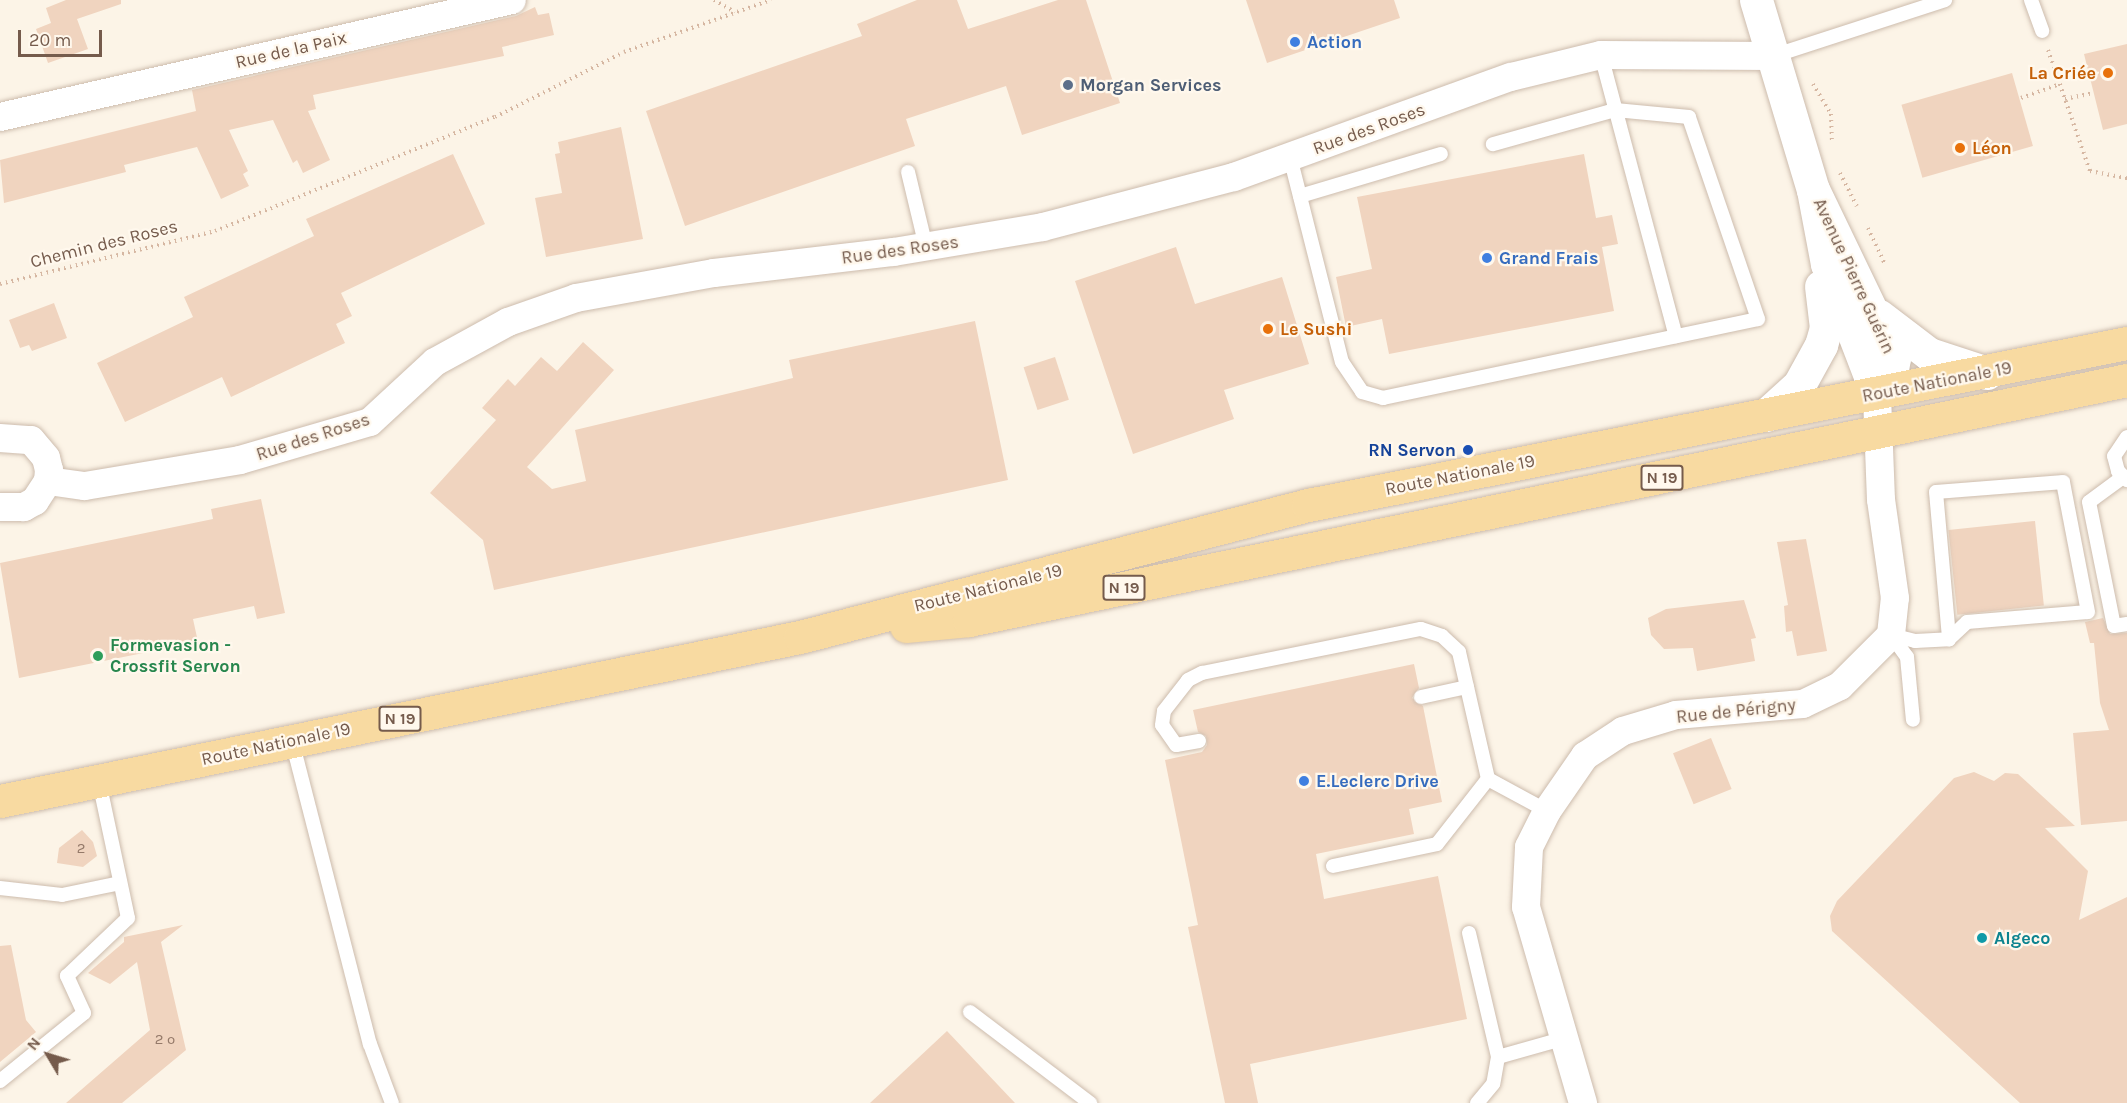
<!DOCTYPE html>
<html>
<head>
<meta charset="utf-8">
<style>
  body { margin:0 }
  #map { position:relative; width:2127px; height:1103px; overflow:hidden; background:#fcf4e7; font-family:Karla,sans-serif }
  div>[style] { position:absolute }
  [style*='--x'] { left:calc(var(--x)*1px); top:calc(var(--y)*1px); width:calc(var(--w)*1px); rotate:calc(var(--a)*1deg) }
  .building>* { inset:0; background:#f0d4bf; transform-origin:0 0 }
  .path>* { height:4px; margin-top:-2px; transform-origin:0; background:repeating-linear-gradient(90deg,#d6b7a2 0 1.5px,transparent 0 6px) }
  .roads { filter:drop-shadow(0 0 2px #cdbcad) drop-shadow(0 0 2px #cdbcad) }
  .service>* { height:14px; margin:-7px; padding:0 7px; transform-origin:7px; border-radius:7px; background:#fff }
  .minor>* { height:28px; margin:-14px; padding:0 14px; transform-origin:14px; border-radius:14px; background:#fff }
  .tertiary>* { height:33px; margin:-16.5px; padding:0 16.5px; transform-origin:16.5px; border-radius:16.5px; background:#fff }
  .primary>* { height:33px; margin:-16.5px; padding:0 16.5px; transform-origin:16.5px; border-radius:16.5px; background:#f8daa1 }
  .dots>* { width:16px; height:16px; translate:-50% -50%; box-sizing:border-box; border:3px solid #fff8ed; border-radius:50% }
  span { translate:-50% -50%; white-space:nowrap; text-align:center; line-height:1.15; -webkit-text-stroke:4.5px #fff8ed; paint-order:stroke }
  .number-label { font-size:15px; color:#947969 }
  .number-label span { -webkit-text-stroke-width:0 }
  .shield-label span { padding:2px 4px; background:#fff8ed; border:2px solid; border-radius:4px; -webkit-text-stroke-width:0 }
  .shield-label { font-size:16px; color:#755b4c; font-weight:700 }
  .shop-label { font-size:18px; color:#366cbe; font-weight:700 }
  .left { translate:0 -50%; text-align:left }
  .street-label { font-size:18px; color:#755b4c }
  .food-label { font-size:18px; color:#c56008; font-weight:700 }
  .right { translate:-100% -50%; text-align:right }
  .service-label { font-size:18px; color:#4e5e75; font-weight:700 }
  .transit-label { font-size:18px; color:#164399; font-weight:700 }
  .leisure-label { font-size:18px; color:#27864d; font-weight:700 }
  .culture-label { font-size:18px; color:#0d838f; font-weight:700 }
  .north { position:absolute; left:18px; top:1025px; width:60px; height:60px; -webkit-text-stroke:4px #fff8ed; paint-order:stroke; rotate:308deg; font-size:16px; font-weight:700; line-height:24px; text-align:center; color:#755b4c }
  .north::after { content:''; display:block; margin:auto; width:21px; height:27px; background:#755b4c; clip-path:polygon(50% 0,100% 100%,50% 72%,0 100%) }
  .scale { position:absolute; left:18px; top:30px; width:84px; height:27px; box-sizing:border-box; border:3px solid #755b4c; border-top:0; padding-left:8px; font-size:18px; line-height:21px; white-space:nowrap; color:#755b4c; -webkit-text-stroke:4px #fff8ed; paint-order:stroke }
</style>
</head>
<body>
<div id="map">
  <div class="building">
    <div style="clip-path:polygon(66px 0,121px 0,121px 4px,77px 19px,88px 49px,48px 63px,36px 29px,51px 23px,46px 8px)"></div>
    <div style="clip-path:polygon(917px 0,957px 0,968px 29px,1058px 0,1086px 0,1120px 103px,1022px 135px,1006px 86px,906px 119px,915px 146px,685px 226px,646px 111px,862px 36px,857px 24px)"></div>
    <div style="clip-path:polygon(1246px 0,1394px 0,1400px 18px,1267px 63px)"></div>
    <div style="clip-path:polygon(535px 7px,538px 15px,549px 13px,554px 35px,502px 47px,504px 56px,313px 95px,316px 109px,308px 111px,330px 160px,303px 173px,297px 160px,293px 163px,273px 120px,229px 130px,248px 171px,243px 174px,249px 186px,221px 199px,197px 147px,124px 165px,126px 172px,4px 203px,0 160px,196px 111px,192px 90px,516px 16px)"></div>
    <div style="clip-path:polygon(2127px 44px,2127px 124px,2103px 130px,2084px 54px)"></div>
    <div style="left:2012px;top:73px;width:76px;height:115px;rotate:74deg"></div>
    <div style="clip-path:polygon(621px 127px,643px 239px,546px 257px,535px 198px,562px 193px,555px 154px,560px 153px,558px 142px)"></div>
    <div style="clip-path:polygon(453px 154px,485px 224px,341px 293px,352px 316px,336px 324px,345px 343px,231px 397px,222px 377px,125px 422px,97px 363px,193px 317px,184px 297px,314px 236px,306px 219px)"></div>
    <div style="clip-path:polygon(1584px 154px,1596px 218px,1612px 215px,1618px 244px,1602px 247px,1614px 311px,1389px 354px,1382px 319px,1346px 327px,1336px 277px,1372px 269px,1357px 197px)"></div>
    <div style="clip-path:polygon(1176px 247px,1195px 304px,1282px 277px,1309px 364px,1224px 390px,1234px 419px,1133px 454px,1075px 281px)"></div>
    <div style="clip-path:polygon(54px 303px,67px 338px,32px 351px,29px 345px,20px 348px,9px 320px)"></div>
    <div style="clip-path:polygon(975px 321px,1008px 480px,494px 590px,483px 540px,430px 493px,496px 420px,482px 408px,508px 379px,515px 386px,541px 357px,557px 371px,583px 342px,614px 370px,527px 467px,552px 489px,586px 481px,575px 430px,793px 378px,789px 360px)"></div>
    <div style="left:1055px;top:357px;width:45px;height:33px;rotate:72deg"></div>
    <div style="clip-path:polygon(261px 499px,285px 613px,257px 619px,254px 606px,193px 619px,198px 642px,19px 678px,0 563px,213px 519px,211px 509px)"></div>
    <div style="left:2035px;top:521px;width:85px;height:87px;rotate:84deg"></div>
    <div style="clip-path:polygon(1806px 539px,1827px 651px,1797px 656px,1792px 631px,1786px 632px,1784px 606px,1788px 605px,1777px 542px)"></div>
    <div style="clip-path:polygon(1744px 600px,1756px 638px,1751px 639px,1755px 661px,1697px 671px,1693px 648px,1664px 649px,1651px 635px,1648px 618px,1666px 609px)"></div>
    <div style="clip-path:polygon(2103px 618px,2110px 634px,2127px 633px,2127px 821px,2081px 825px,2073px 733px,2109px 730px,2100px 703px,2094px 643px,2090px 643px,2085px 622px)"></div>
    <div style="clip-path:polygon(1414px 664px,1419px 688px,1412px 698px,1423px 706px,1442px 802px,1409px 809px,1414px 834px,1316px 854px,1324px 899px,1438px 876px,1467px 1019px,1250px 1064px,1258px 1103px,1225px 1103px,1188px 927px,1198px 925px,1165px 760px,1202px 752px,1207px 745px,1206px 736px,1198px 732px,1193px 710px)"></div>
    <div style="left:1711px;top:738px;width:55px;height:41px;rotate:68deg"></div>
    <div style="clip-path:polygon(1974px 772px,1994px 781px,2005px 773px,2018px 774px,2075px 826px,2045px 828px,2088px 871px,2079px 920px,2127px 897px,2127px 1103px,2020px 1103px,1832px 931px,1830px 916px,1837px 901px,1954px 778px)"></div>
    <div style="clip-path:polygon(82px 830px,93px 842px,97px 856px,83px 867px,57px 863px,59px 848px)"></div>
    <div style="clip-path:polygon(183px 925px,161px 942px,186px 1050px,122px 1103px,66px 1103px,150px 1030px,137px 962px,110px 984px,88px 973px,124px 942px,124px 937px)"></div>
    <div style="clip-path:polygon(11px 945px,26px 1020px,36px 1032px,0 1062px,0 946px)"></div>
    <div style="clip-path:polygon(947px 1031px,1015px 1103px,870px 1103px)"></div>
  </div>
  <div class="path">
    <div style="--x:714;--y:0;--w:24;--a:30"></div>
    <div style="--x:2048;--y:50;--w:128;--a:70.9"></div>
    <div style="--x:2090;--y:171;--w:38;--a:11"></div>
    <div style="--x:1813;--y:84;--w:35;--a:59"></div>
    <div style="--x:1831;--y:114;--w:26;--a:88"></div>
    <div style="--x:2021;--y:98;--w:41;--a:-19.7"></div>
    <div style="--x:2065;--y:99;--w:29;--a:-12"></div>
    <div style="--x:1840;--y:173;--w:37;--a:63"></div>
    <div style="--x:1868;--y:228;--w:38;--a:65"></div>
    <div style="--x:0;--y:284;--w:221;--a:-13.8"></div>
    <div style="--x:215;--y:231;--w:302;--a:-22.2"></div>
    <div style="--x:495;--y:117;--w:144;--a:-26.7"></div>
    <div style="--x:624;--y:52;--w:156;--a:-19.5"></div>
  </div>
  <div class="roads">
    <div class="service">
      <div style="--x:2031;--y:0;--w:33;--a:70"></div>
      <div style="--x:1601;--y:55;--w:291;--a:75.1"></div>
      <div style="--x:1773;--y:56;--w:181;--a:-18"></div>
      <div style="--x:1290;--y:157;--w:211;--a:75.8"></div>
      <div style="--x:1342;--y:362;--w:36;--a:56"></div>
      <div style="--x:1362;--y:392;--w:22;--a:16"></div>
      <div style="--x:1383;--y:398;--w:383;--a:-11.9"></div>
      <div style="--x:1758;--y:319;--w:213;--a:-108.9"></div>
      <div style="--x:1689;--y:117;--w:74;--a:-174.6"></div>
      <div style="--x:1615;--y:110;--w:127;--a:164.4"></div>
      <div style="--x:908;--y:172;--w:77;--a:76.5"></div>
      <div style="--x:1300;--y:196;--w:147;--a:-16.6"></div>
      <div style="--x:2127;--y:437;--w:23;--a:124"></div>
      <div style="--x:2114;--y:456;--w:16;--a:75"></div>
      <div style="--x:2118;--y:471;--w:13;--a:45"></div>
      <div style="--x:2123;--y:477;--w:42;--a:143.7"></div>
      <div style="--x:2089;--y:502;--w:126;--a:78.6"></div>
      <div style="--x:2114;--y:626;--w:13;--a:-9"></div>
      <div style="--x:1891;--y:635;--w:25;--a:14"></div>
      <div style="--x:1915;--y:641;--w:34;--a:-3"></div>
      <div style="--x:1949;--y:639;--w:25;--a:-43"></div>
      <div style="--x:1967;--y:622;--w:121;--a:-4.7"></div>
      <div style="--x:2088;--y:612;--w:132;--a:-100.9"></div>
      <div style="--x:2063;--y:482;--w:127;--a:175.5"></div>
      <div style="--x:1936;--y:492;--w:148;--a:84.9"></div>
      <div style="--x:1891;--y:635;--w:27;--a:54"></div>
      <div style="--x:1907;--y:657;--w:63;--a:84.6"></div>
      <div style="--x:1421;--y:697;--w:47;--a:-12.3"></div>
      <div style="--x:292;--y:741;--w:313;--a:75.6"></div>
      <div style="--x:370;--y:1044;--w:63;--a:69.6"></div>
      <div style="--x:1199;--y:741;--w:23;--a:170"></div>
      <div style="--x:1176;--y:745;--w:24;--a:-125"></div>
      <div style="--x:1162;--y:725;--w:14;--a:-82"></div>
      <div style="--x:1164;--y:711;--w:39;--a:-52"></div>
      <div style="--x:1188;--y:680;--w:16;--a:-27"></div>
      <div style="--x:1202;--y:673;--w:223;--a:-11.4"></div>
      <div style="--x:1421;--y:629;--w:22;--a:18"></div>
      <div style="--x:1442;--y:636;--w:23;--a:43"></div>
      <div style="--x:1459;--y:652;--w:130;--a:77.1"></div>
      <div style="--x:1488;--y:779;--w:67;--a:28.5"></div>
      <div style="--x:1333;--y:866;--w:106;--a:-11.9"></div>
      <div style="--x:1437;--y:844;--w:83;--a:-51.9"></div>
      <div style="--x:0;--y:888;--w:62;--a:6.4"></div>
      <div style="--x:62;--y:895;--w:59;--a:-11.7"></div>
      <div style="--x:1469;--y:933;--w:127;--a:76.8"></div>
      <div style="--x:1498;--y:1057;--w:27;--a:100"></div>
      <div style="--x:1493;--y:1084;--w:25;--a:130"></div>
      <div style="--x:970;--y:1012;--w:151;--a:37.2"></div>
      <div style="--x:1498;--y:1057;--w:70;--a:-15.8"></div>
      <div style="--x:0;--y:1081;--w:108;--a:-39"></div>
      <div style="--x:84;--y:1013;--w:41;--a:-114.7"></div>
      <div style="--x:67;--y:976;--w:84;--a:-43.6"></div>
      <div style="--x:128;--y:918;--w:140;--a:-102"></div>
    </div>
    <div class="minor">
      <div style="--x:0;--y:117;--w:525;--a:-12.87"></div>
      <div style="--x:0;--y:438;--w:31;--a:4"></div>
      <div style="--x:31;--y:440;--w:23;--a:50"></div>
      <div style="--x:46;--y:458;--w:12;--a:76"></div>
      <div style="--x:49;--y:470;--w:11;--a:95"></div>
      <div style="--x:48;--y:481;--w:24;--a:123"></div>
      <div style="--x:35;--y:501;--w:13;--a:151"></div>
      <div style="--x:24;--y:507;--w:24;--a:180"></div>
      <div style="--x:48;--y:481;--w:37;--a:8"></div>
      <div style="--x:85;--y:486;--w:157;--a:-9.5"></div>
      <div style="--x:240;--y:460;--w:135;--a:-16.3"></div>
      <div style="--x:370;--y:422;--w:88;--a:-42.7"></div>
      <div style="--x:435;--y:362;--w:83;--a:-28.7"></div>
      <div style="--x:508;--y:322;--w:72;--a:-19.4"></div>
      <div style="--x:576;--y:298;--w:140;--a:-10.3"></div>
      <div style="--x:714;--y:273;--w:181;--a:-6.7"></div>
      <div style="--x:894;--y:252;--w:151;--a:-9.5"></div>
      <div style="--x:1043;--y:227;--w:197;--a:-14.7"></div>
      <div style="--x:1234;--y:177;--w:294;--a:-19.9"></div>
      <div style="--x:1511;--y:77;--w:93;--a:-13.7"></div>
      <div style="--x:1601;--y:55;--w:172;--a:0.3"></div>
      <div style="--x:1583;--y:1103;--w:204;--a:-106.2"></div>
      <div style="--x:1526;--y:907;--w:60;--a:-87.1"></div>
      <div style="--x:1529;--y:847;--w:40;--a:-63.4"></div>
      <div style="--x:1547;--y:811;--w:67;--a:-55.4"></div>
      <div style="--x:1585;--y:756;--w:45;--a:-33.3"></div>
      <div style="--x:1623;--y:731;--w:55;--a:-16.8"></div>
      <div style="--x:1676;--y:715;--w:127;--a:-5"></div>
      <div style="--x:1803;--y:704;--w:41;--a:-25.9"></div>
      <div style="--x:1840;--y:686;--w:72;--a:-45"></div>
      <div style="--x:1891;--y:635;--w:37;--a:-84"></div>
      <div style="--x:1895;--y:598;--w:99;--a:-98.1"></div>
      <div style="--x:1881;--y:500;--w:106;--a:-92.2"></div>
    </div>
    <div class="tertiary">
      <div style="--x:1756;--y:0;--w:198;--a:73.3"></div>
      <div style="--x:1813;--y:190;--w:75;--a:79.3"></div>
      <div style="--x:1827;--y:264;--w:139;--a:69"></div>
      <div style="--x:1877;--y:394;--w:24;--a:-54"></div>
      <div style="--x:1891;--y:375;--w:17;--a:-80"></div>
      <div style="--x:1894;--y:358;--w:187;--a:-115.7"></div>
      <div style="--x:1879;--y:316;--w:63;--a:37.2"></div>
      <div style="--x:1929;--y:354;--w:61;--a:18.1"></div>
      <div style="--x:1766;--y:415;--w:45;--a:-42.3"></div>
      <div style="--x:1799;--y:385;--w:46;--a:-61.2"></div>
      <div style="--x:1821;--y:345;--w:18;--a:-74"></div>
      <div style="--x:1826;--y:328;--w:42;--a:-96.8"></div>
    </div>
    <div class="primary">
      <div style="--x:906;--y:626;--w:63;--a:-5.4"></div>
      <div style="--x:969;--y:620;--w:1183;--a:-11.71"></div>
      <div style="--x:0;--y:801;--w:817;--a:-11.59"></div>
      <div style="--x:800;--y:637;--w:525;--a:-14.57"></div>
      <div style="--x:1308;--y:505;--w:835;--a:-11.19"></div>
    </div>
  </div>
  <div class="dots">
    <div style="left:1295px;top:42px;background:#3f7fe0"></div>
    <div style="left:2108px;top:73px;background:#e8710a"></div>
    <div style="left:1068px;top:85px;background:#5c6f8a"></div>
    <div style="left:1960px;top:148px;background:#e8710a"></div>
    <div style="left:1487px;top:258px;background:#3f7fe0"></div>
    <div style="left:1268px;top:329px;background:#e8710a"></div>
    <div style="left:1468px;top:450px;background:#1a4fb4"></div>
    <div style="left:98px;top:656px;background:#2e9e5b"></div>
    <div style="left:1304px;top:781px;background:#3f7fe0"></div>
    <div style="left:1982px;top:938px;background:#0f9aa8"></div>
  </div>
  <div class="number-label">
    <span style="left:81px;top:849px">2</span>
    <span style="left:165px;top:1040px">2 o</span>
  </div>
  <div class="shield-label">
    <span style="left:1662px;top:478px">N 19</span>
    <span style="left:1124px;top:588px">N 19</span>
    <span style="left:400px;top:719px">N 19</span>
  </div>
  <div class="shop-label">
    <span class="left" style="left:1307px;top:42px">Action</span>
    <span class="left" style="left:1499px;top:258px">Grand Frais</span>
    <span class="left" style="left:1316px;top:781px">E.Leclerc Drive</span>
  </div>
  <div class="street-label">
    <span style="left:291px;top:50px;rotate:-13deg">Rue de la Paix</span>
    <span style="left:1369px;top:129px;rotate:-20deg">Rue des Roses</span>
    <span style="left:104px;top:244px;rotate:-14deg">Chemin des Roses</span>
    <span style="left:900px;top:250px;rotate:-8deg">Rue des Roses</span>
    <span style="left:1854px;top:276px;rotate:65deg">Avenue Pierre Guérin</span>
    <span style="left:1937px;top:382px;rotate:-11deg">Route Nationale 19</span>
    <span style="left:313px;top:437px;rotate:-18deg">Rue des Roses</span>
    <span style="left:1460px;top:475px;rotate:-11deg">Route Nationale 19</span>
    <span style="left:988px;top:588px;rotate:-14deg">Route Nationale 19</span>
    <span style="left:1736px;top:711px;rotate:-6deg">Rue de Périgny</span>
    <span style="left:276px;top:744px;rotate:-12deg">Route Nationale 19</span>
  </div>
  <div class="food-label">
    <span class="right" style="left:2096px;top:73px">La Criée</span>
    <span class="left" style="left:1972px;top:148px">Léon</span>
    <span class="left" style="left:1280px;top:329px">Le Sushi</span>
  </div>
  <div class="service-label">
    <span class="left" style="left:1080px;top:85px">Morgan Services</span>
  </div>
  <div class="transit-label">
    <span class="right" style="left:1456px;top:450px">RN Servon</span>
  </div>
  <div class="leisure-label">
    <span class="left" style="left:110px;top:656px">Formevasion -<br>Crossfit Servon</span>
  </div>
  <div class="culture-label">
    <span class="left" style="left:1994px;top:938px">Algeco</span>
  </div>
  <div class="north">N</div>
  <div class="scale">20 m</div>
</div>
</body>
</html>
